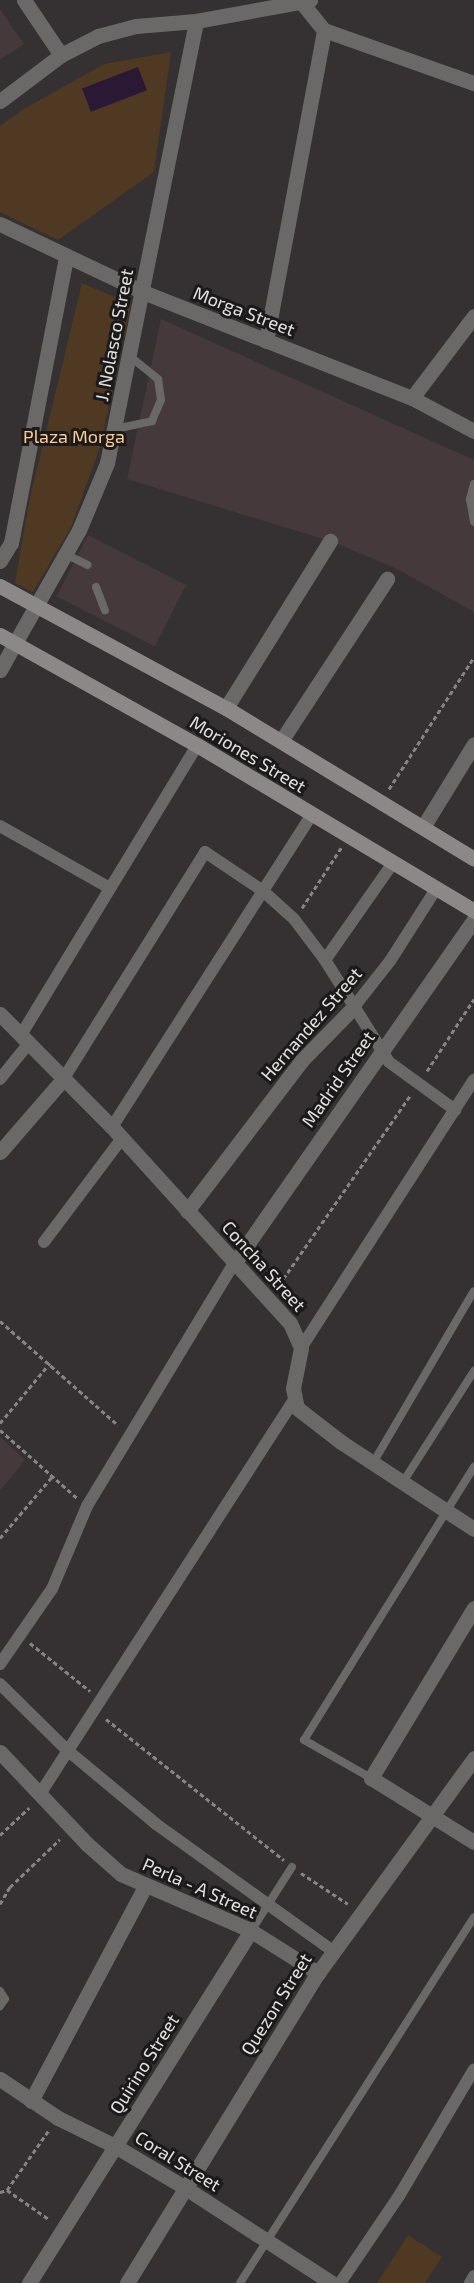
<!DOCTYPE html>
<html>
<head>
<meta charset="utf-8">
<style>
  body { margin:0 }
  #map { position:relative; width:474px; height:2283px; overflow:hidden; background:#353031; font-family:"Exo 2",sans-serif }
  div>[style] { position:absolute }
  [style*='--x'] { left:calc(var(--x)*1px); top:calc(var(--y)*1px); width:calc(var(--w)*1px); rotate:calc(var(--a)*1deg) }
  .built>* { inset:0; background:#45393b; transform-origin:0 0 }
  .green>* { inset:0; background:#4f3922 }
  .water>* { inset:0; background:#2b1834; transform-origin:0 0 }
  .path>* { height:3px; margin-top:-1.5px; transform-origin:0; background:repeating-linear-gradient(90deg,#888485 0 4.5px,transparent 0 7.5px) }
  .service>* { height:8px; margin:-4px; padding:0 4px; transform-origin:4px; border-radius:4px; background:#6b6968 }
  .pedestrian>* { height:12px; margin:-6px; padding:0 6px; transform-origin:6px; border-radius:6px; background:#6b6968 }
  .minor>* { height:15px; margin:-7.5px; padding:0 7.5px; transform-origin:7.5px; border-radius:7.5px; background:#6b6968 }
  .tertiary>* { height:15px; margin:-7.5px; padding:0 7.5px; transform-origin:7.5px; border-radius:7.5px; background:#6b6968 }
  .secondary>* { height:15px; margin:-7.5px; padding:0 7.5px; transform-origin:7.5px; border-radius:7.5px; background:#8c8887 }
  span { translate:-50% -50%; white-space:nowrap; text-align:center; line-height:1.15; -webkit-text-stroke:6px #1b1919; paint-order:stroke }
  .street-label { font-size:18px; color:#e4e1e1 }
  .park-label { font-size:18px; color:#fdcb98 }
</style>
</head>
<body>
<div id="map">
  <div class="built">
    <div style="clip-path:polygon(0 9px,24px 44px,0 60px)"></div>
    <div style="clip-path:polygon(161px 319px,474px 460px,474px 612px,395px 568px,333px 542px,127px 479px)"></div>
    <div style="left:88px;top:535px;width:110px;height:69px;rotate:27deg"></div>
    <div style="clip-path:polygon(0 1437px,25px 1460px,0 1491px)"></div>
  </div>
  <div class="green">
    <div style="clip-path:polygon(171px 52px,154px 172px,58px 240px,0 212px,0 126px,22px 110px,104px 64px)"></div>
    <div style="clip-path:polygon(82px 283px,131px 304px,100px 447px,71px 527px,33px 592px,15px 583px,29px 502px)"></div>
    <div style="clip-path:polygon(408px 2235px,442px 2257px,425px 2283px,377px 2283px)"></div>
  </div>
  <div class="water">
    <div style="left:138px;top:67px;width:25px;height:60px;rotate:69deg"></div>
  </div>
  <div class="path">
    <div style="--x:389;--y:789;--w:157;--a:-57.2"></div>
    <div style="--x:302;--y:908;--w:72;--a:-57"></div>
    <div style="--x:427;--y:1071;--w:86;--a:-56.9"></div>
    <div style="--x:279;--y:1285;--w:230;--a:-55.3"></div>
    <div style="--x:0;--y:1321;--w:157;--a:41.4"></div>
    <div style="--x:0;--y:1423;--w:78;--a:-50.2"></div>
    <div style="--x:0;--y:1430;--w:103;--a:41.4"></div>
    <div style="--x:0;--y:1538;--w:80;--a:-49.6"></div>
    <div style="--x:30;--y:1643;--w:77;--a:38.7"></div>
    <div style="--x:106;--y:1719;--w:227;--a:38.4"></div>
    <div style="--x:0;--y:1835;--w:40;--a:-43"></div>
    <div style="--x:301;--y:1873;--w:56;--a:33.4"></div>
    <div style="--x:0;--y:1904;--w:20;--a:-60"></div>
    <div style="--x:10;--y:1887;--w:69;--a:-43.8"></div>
    <div style="--x:7;--y:2190;--w:73;--a:-55"></div>
    <div style="--x:0;--y:2192;--w:7;--a:-16"></div>
    <div style="--x:7;--y:2190;--w:52;--a:34.9"></div>
  </div>
  <div class="service">
    <div style="--x:115;--y:429;--w:38;--a:-12"></div>
    <div style="--x:152;--y:421;--w:23;--a:-67"></div>
    <div style="--x:161;--y:400;--w:21;--a:-98"></div>
    <div style="--x:158;--y:379;--w:36;--a:-141"></div>
    <div style="--x:474;--y:484;--w:16;--a:105"></div>
    <div style="--x:470;--y:499;--w:23;--a:80"></div>
    <div style="--x:65;--y:554;--w:25;--a:26"></div>
    <div style="--x:96;--y:587;--w:25;--a:69"></div>
    <div style="--x:373;--y:1463;--w:199;--a:-59.6"></div>
    <div style="--x:403;--y:1482;--w:132;--a:-57.4"></div>
    <div style="--x:371;--y:1778;--w:77;--a:-150.4"></div>
    <div style="--x:304;--y:1740;--w:322;--a:-58.1"></div>
    <div style="--x:251;--y:1931;--w:76;--a:-57.4"></div>
    <div style="--x:0;--y:1991;--w:9;--a:58"></div>
    <div style="--x:5;--y:1999;--w:9;--a:126"></div>
    <div style="--x:240;--y:2283;--w:434;--a:-57.4"></div>
  </div>
  <div class="pedestrian">
    <div style="--x:0;--y:826;--w:124;--a:29.5"></div>
    <div style="--x:325;--y:960;--w:118;--a:-55"></div>
    <div style="--x:353;--y:1008;--w:60;--a:-51.8"></div>
    <div style="--x:390;--y:961;--w:85;--a:-57.4"></div>
    <div style="--x:21;--y:1035;--w:339;--a:-58.7"></div>
    <div style="--x:64;--y:1078;--w:266;--a:-58"></div>
    <div style="--x:205;--y:852;--w:70;--a:33.9"></div>
    <div style="--x:263;--y:891;--w:42;--a:42.1"></div>
    <div style="--x:294;--y:919;--w:51;--a:52.9"></div>
    <div style="--x:325;--y:960;--w:120;--a:57.9"></div>
    <div style="--x:389;--y:1062;--w:82;--a:36"></div>
    <div style="--x:0;--y:1079;--w:46;--a:-51.1"></div>
    <div style="--x:112;--y:1127;--w:371;--a:-57.4"></div>
    <div style="--x:44;--y:1242;--w:130;--a:-53.1"></div>
    <div style="--x:301;--y:1348;--w:319;--a:-57.2"></div>
    <div style="--x:0;--y:1664;--w:91;--a:-55.3"></div>
    <div style="--x:52;--y:1589;--w:90;--a:-67.1"></div>
    <div style="--x:87;--y:1506;--w:285;--a:-58.8"></div>
    <div style="--x:0;--y:1684;--w:94;--a:44.6"></div>
    <div style="--x:67;--y:1750;--w:116;--a:39.7"></div>
    <div style="--x:156;--y:1824;--w:218;--a:35.7"></div>
    <div style="--x:40;--y:1794;--w:469;--a:-57.2"></div>
    <div style="--x:340;--y:2283;--w:105;--a:-55.9"></div>
    <div style="--x:399;--y:2196;--w:147;--a:-59.4"></div>
    <div style="--x:470;--y:2283;--w:8;--a:-60"></div>
  </div>
  <div class="minor">
    <div style="--x:24;--y:0;--w:66;--a:56.1"></div>
    <div style="--x:302;--y:3;--w:35;--a:51"></div>
    <div style="--x:324;--y:30;--w:159;--a:19.5"></div>
    <div style="--x:266;--y:341;--w:316;--a:-79.4"></div>
    <div style="--x:412;--y:398;--w:103;--a:-52.9"></div>
    <div style="--x:0;--y:561;--w:21;--a:-59"></div>
    <div style="--x:11;--y:543;--w:291;--a:-79.1"></div>
    <div style="--x:0;--y:670;--w:31;--a:-61"></div>
    <div style="--x:226;--y:708;--w:197;--a:-58.1"></div>
    <div style="--x:281;--y:741;--w:194;--a:-56.8"></div>
    <div style="--x:423;--y:827;--w:97;--a:-58.4"></div>
    <div style="--x:0;--y:1014;--w:159;--a:45.3"></div>
    <div style="--x:112;--y:1127;--w:265;--a:47.8"></div>
    <div style="--x:290;--y:1323;--w:27;--a:66"></div>
    <div style="--x:301;--y:1348;--w:41;--a:101.3"></div>
    <div style="--x:293;--y:1388;--w:20;--a:79"></div>
    <div style="--x:297;--y:1408;--w:56;--a:37.7"></div>
    <div style="--x:341;--y:1442;--w:159;--a:33.2"></div>
    <div style="--x:0;--y:1152;--w:98;--a:-49.1"></div>
    <div style="--x:187;--y:1211;--w:190;--a:-52.7"></div>
    <div style="--x:302;--y:1060;--w:73;--a:-45.6"></div>
    <div style="--x:235;--y:1262;--w:418;--a:-55.1"></div>
    <div style="--x:474;--y:1608;--w:199;--a:121.2"></div>
    <div style="--x:371;--y:1778;--w:121;--a:31.9"></div>
    <div style="--x:0;--y:1752;--w:127;--a:46.6"></div>
    <div style="--x:87;--y:1844;--w:45;--a:41.4"></div>
    <div style="--x:121;--y:1874;--w:138;--a:23.4"></div>
    <div style="--x:248;--y:1929;--w:83;--a:32.2"></div>
    <div style="--x:0;--y:2079;--w:70;--a:33.9"></div>
    <div style="--x:58;--y:2118;--w:64;--a:26.2"></div>
    <div style="--x:115;--y:2146;--w:80;--a:30.7"></div>
    <div style="--x:184;--y:2187;--w:176;--a:33"></div>
    <div style="--x:31;--y:2101;--w:242;--a:-62"></div>
    <div style="--x:29;--y:2283;--w:416;--a:-57.8"></div>
  </div>
  <div class="tertiary">
    <div style="--x:0;--y:101;--w:76;--a:-37"></div>
    <div style="--x:61;--y:55;--w:42;--a:-27.2"></div>
    <div style="--x:98;--y:36;--w:39;--a:-15"></div>
    <div style="--x:136;--y:26;--w:60;--a:-4.8"></div>
    <div style="--x:196;--y:21;--w:116;--a:-10.4"></div>
    <div style="--x:0;--y:224;--w:158;--a:25.4"></div>
    <div style="--x:143;--y:292;--w:289;--a:21.5"></div>
    <div style="--x:412;--y:398;--w:70;--a:28"></div>
    <div style="--x:15;--y:643;--w:130;--a:-60.5"></div>
    <div style="--x:79;--y:530;--w:73;--a:-67.3"></div>
    <div style="--x:107;--y:463;--w:451;--a:-78.6"></div>
    <div style="--x:127;--y:2283;--w:364;--a:-58.4"></div>
    <div style="--x:318;--y:1973;--w:266;--a:-54"></div>
  </div>
  <div class="secondary">
    <div style="--x:0;--y:586;--w:257;--a:28.4"></div>
    <div style="--x:226;--y:708;--w:290;--a:31.3"></div>
    <div style="--x:0;--y:635;--w:226;--a:29.2"></div>
    <div style="--x:197;--y:745;--w:323;--a:30.9"></div>
  </div>
  <div class="street-label">
    <span style="left:244px;top:311px;rotate:21deg">Morga Street</span>
    <span style="left:114px;top:335px;rotate:-79deg">J. Nolasco Street</span>
    <span style="left:248px;top:754px;rotate:31deg">Moriones Street</span>
    <span style="left:311px;top:1024px;rotate:-49deg">Hernandez Street</span>
    <span style="left:338px;top:1079px;rotate:-55deg">Madrid Street</span>
    <span style="left:264px;top:1266px;rotate:48deg">Concha Street</span>
    <span style="left:200px;top:1888px;rotate:24deg">Perla - A Street</span>
    <span style="left:276px;top:2004px;rotate:-58deg">Quezon Street</span>
    <span style="left:144px;top:2064px;rotate:-58deg">Quirino Street</span>
    <span style="left:178px;top:2161px;rotate:32deg">Coral Street</span>
  </div>
  <div class="park-label">
    <span style="left:74px;top:436px">Plaza Morga</span>
  </div>
</div>
</body>
</html>
